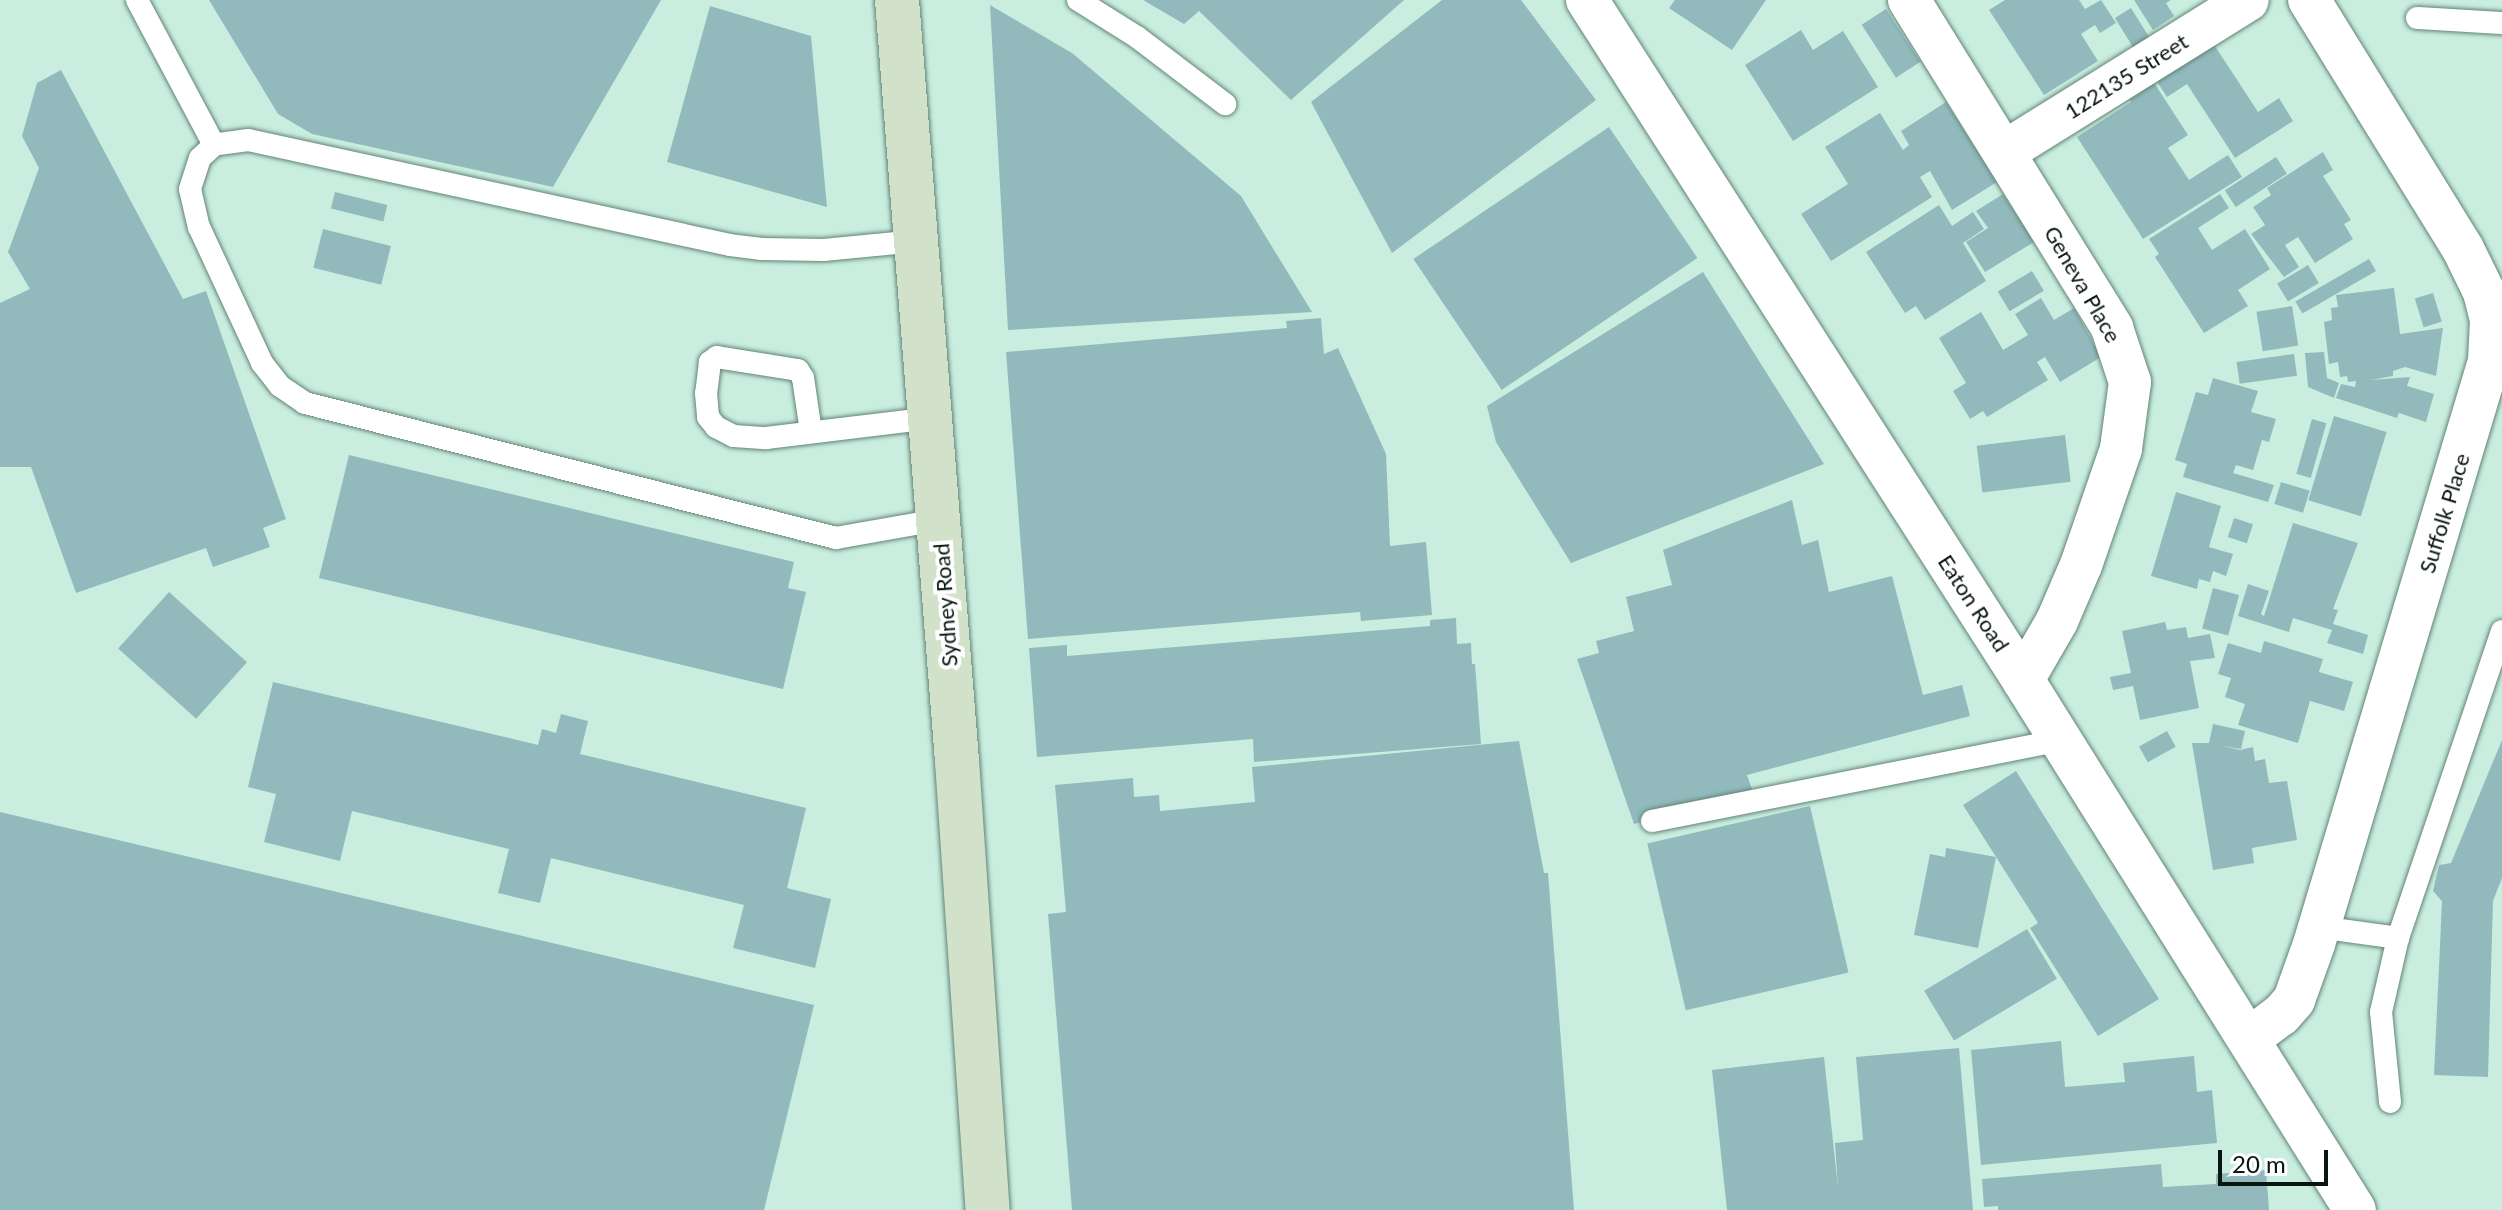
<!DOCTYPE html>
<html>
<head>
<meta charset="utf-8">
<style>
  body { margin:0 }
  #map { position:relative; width:2502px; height:1210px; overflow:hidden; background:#c9eedf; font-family:Lato,sans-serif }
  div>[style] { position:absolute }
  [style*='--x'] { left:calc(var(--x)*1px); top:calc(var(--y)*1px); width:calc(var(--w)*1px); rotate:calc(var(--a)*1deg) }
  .building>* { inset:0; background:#92babd; transform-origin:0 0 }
  .roads { filter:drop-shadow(0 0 2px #628477) drop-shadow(0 0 2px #628477) }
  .service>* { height:22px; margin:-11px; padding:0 11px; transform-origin:11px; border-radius:11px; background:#fff }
  .minor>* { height:42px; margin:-21px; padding:0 21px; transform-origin:21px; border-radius:21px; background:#fff }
  .secondary>* { height:44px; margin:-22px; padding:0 22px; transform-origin:22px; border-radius:22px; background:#d2e1c9 }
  span { translate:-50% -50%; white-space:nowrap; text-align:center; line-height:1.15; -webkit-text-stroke:8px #fff; paint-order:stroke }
  .street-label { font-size:22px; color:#081510 }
  .scale { position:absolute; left:2218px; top:1150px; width:110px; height:36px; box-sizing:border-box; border:4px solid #081510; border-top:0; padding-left:10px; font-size:24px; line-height:28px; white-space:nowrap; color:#081510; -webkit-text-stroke:6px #fff; paint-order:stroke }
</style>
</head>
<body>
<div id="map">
  <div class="building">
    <div style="clip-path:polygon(209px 0,661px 0,553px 187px,312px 134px,278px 114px)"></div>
    <div style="clip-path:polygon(1143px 0,1404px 0,1291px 100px,1199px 11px,1184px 24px)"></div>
    <div style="clip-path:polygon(1442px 0,1521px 0,1596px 100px,1392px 253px,1311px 102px)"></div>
    <div style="clip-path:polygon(1675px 0,1766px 0,1732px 50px,1669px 8px)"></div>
    <div style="clip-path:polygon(2005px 0,2079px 0,2085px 9px,2101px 0,2116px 23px,2100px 33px,2095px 25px,2081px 34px,2098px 61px,2044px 95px,1989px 10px)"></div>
    <div style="clip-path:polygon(2134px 0,2171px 0,2166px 3px,2174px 16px,2153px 30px)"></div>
    <div style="clip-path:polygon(990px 5px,1072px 53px,1241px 196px,1312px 312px,1008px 330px)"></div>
    <div style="clip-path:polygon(710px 6px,811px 36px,827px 207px,667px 162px)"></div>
    <div style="left:2131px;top:8px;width:39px;height:19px;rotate:58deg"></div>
    <div style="left:1886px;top:9px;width:63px;height:29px;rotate:57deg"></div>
    <div style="clip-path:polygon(1801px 30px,1813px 50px,1843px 31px,1878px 87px,1793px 141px,1745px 65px)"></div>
    <div style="clip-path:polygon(2213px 43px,2258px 112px,2279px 98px,2293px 121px,2235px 158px,2187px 84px,2167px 97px,2156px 80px)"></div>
    <div style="clip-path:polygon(61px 70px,183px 299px,206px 291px,286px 519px,263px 528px,270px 547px,213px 567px,206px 548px,76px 593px,31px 467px,0 467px,0 303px,30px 289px,8px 252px,39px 168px,22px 136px,37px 83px)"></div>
    <div style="clip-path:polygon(2151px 78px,2188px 135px,2168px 148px,2189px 180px,2228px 155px,2242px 177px,2143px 239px,2077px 137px,2131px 102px,2126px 94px)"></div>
    <div style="clip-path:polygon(1946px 102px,1997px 182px,1952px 210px,1930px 171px,1920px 177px,1932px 197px,1831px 261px,1801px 214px,1848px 184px,1825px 147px,1880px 113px,1903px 150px,1909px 145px,1901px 131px)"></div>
    <div style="left:1609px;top:127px;width:158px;height:236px;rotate:56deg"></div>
    <div style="clip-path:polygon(2323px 152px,2333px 170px,2323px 176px,2351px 220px,2344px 224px,2353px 239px,2315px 263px,2298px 237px,2285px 245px,2299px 267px,2284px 277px,2251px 234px,2265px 225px,2253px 207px,2271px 195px,2267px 188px)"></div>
    <div style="left:2276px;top:157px;width:20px;height:61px;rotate:57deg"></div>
    <div style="left:335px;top:192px;width:54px;height:17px;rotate:14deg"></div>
    <div style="clip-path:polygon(2003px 194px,2034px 242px,1985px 272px,1966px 242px,1988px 228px,1976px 211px)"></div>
    <div style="clip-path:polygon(2220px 194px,2229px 208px,2198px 228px,2212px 250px,2245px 229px,2270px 269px,2238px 290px,2248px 306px,2204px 333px,2155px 257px,2159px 254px,2149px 239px)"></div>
    <div style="clip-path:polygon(1939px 205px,1952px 226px,1973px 212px,1984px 229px,1963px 243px,1986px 281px,1925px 320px,1916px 306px,1905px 313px,1866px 252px)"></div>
    <div style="left:323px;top:229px;width:70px;height:40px;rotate:14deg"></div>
    <div style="left:2369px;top:259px;width:14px;height:85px;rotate:60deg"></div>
    <div style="left:2308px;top:265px;width:21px;height:36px;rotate:59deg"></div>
    <div style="left:2032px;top:271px;width:23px;height:40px;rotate:59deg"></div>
    <div style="clip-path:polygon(1703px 272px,1824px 464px,1571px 563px,1496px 442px,1487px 406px)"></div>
    <div style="clip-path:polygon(2394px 288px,2400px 334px,2443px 328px,2436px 376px,2405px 367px,2393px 371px,2393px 376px,2371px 380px,2410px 377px,2407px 386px,2434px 394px,2426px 422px,2399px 413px,2397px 418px,2336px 398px,2341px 384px,2355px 387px,2356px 381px,2348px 382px,2347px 376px,2340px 377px,2338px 362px,2329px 364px,2324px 322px,2332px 320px,2331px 308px,2338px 307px,2336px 295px)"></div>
    <div style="left:2433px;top:293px;width:30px;height:19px;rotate:73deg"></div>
    <div style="clip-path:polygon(2041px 298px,2054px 320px,2074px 308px,2101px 357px,2060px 382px,2045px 357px,2037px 362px,2048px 380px,1987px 417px,1983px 411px,1970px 419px,1953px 391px,1966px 383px,1939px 338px,1981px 312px,2003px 350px,2028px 335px,2015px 314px)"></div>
    <div style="left:2292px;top:306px;width:40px;height:36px;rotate:81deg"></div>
    <div style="clip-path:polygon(1321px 318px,1324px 354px,1338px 348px,1386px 454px,1390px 546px,1426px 542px,1432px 615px,1361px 621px,1360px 612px,1028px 639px,1006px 352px,1287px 328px,1286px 321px)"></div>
    <div style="clip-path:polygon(2324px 352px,2327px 378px,2339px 383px,2334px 398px,2308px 387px,2305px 353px)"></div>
    <div style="left:2294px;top:354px;width:22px;height:58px;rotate:82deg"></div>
    <div style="clip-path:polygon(2213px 378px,2258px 391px,2251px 412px,2276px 419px,2269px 442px,2262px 440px,2253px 470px,2236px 465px,2233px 473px,2274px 485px,2268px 502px,2183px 477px,2187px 464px,2175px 460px,2196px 392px,2208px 395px)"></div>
    <div style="left:2334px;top:416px;width:55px;height:88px;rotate:17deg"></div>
    <div style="left:2312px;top:419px;width:15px;height:57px;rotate:16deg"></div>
    <div style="left:2065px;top:435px;width:47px;height:89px;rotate:83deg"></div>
    <div style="clip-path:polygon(349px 455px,794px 562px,788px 588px,806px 592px,783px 689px,319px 578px)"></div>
    <div style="left:2281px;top:482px;width:30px;height:23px;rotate:17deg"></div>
    <div style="clip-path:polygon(2176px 492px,2221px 506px,2209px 547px,2233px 554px,2226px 576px,2213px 571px,2210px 582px,2199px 579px,2197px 589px,2151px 576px)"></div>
    <div style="clip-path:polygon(1792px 500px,1802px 545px,1818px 540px,1829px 592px,1892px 576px,1923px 695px,1962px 685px,1970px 716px,1747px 775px,1753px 792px,1634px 824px,1577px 659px,1599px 653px,1596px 641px,1634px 631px,1626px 597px,1672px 585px,1663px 550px)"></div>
    <div style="left:2234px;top:518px;width:20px;height:20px;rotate:18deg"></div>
    <div style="clip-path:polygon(2293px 523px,2358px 543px,2333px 609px,2338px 610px,2333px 624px,2368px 635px,2363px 654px,2327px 643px,2332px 630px,2293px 618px,2289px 632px,2238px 616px,2248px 584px,2269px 591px,2261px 614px,2264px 616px)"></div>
    <div style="left:2213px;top:588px;width:27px;height:42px;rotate:15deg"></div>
    <div style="left:169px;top:592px;width:105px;height:76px;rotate:42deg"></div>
    <div style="clip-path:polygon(1456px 618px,1457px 644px,1471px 643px,1472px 664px,1475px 664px,1481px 744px,1254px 762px,1253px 739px,1037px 757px,1029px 648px,1067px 645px,1067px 656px,1430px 626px,1430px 620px)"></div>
    <div style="clip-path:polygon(2165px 622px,2167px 630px,2186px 627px,2188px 638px,2210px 634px,2215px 658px,2190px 661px,2199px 708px,2140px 720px,2133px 686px,2113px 690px,2110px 677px,2131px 673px,2122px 631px)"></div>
    <div style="clip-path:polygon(2264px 641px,2323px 659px,2319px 672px,2353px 682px,2344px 711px,2310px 701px,2298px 743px,2238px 725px,2245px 704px,2225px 697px,2231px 678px,2218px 674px,2228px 643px,2261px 653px)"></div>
    <div style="clip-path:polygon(273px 682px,538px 745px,542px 729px,556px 733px,561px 714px,588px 721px,580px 754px,806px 808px,787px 888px,831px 899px,815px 968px,733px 948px,744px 905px,551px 858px,540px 903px,498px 893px,509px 849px,352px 811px,340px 861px,264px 842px,276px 794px,248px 787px)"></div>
    <div style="clip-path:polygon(2213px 724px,2245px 731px,2241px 749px,2223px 746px,2240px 750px,2253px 747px,2255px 761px,2265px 759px,2269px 783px,2287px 781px,2297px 840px,2252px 848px,2254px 863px,2213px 870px,2192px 743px,2209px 743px)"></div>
    <div style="left:2167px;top:731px;width:18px;height:32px;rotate:61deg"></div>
    <div style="clip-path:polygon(2502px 740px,2502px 878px,2493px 901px,2488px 1077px,2434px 1075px,2442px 901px,2433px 891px,2439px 865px,2451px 863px)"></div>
    <div style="clip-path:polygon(1519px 741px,1544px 873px,1548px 873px,1574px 1210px,1072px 1210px,1048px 914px,1066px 912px,1055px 785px,1133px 778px,1134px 797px,1159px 795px,1160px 811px,1255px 802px,1252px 767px)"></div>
    <div style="clip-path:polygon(2016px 771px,2159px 999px,2098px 1036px,2030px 928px,2038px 923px,1963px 805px)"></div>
    <div style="left:1810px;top:806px;width:171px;height:167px;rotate:77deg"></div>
    <div style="clip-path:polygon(0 812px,814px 1005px,764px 1210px,0 1210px)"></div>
    <div style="clip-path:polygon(1946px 848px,1996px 857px,1978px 948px,1914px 935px,1930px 854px,1945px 857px)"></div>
    <div style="left:2027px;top:929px;width:58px;height:120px;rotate:59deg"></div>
    <div style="clip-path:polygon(2061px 1041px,2065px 1087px,2125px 1082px,2123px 1063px,2194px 1056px,2197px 1092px,2212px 1090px,2217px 1143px,1981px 1165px,1971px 1050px)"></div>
    <div style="clip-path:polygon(1959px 1048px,1973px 1210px,1727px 1210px,1712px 1070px,1824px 1057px,1838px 1188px,1835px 1143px,1863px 1140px,1856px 1057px)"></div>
    <div style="clip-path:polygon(2161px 1164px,2163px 1187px,2216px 1184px,2216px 1174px,2266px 1170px,2269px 1210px,1998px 1210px,1998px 1206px,1984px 1207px,1982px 1179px)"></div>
  </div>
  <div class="roads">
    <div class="service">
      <div style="--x:137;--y:0;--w:164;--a:62"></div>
      <div style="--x:1078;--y:0;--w:70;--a:32.1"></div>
      <div style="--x:1137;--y:37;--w:111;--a:37.3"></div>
      <div style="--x:2417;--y:18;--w:85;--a:3.4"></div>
      <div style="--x:917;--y:241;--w:94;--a:174.5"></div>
      <div style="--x:823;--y:250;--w:61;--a:-179.1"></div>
      <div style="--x:762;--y:249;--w:32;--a:-173"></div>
      <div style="--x:730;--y:245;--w:493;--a:-167.7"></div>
      <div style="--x:248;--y:140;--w:34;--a:172"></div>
      <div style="--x:214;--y:145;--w:19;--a:137"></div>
      <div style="--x:200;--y:158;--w:33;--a:108"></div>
      <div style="--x:190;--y:189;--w:39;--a:77"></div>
      <div style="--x:199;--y:227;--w:150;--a:65.1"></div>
      <div style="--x:262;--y:363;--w:29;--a:52"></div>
      <div style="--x:280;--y:386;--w:30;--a:34"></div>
      <div style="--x:305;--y:403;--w:548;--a:14.26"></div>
      <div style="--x:836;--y:538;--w:104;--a:-10"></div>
      <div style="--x:811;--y:432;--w:55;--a:-98.4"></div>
      <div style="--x:803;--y:378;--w:9;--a:-122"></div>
      <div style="--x:798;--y:370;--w:82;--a:-170.9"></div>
      <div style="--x:717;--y:357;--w:9;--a:144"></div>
      <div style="--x:710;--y:362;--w:31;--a:97"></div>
      <div style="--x:706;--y:393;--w:24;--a:85"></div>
      <div style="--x:708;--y:417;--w:13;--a:51"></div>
      <div style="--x:716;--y:427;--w:20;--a:27"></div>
      <div style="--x:734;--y:436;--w:32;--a:4"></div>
      <div style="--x:766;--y:438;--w:166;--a:-6.9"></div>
      <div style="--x:1652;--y:821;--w:417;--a:-11.2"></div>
      <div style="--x:2319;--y:927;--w:80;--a:7.9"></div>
      <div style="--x:2390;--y:1102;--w:90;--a:-95.7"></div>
      <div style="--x:2381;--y:1012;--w:76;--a:-77.1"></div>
      <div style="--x:2398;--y:938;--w:324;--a:-71.3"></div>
    </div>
    <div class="minor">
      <div style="--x:1587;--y:0;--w:808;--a:57.33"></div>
      <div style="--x:2023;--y:680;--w:625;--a:57.94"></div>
      <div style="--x:1909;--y:0;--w:386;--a:58.2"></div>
      <div style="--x:2112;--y:328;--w:57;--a:71.6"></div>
      <div style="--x:2130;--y:382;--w:68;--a:97.7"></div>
      <div style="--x:2121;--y:449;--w:123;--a:109"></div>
      <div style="--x:2081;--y:565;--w:61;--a:113.2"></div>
      <div style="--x:2057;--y:621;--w:68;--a:120"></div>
      <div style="--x:2004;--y:152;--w:287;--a:-31.9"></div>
      <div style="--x:2250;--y:1038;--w:39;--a:-37"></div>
      <div style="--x:2281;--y:1015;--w:20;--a:-49"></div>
      <div style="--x:2294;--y:1000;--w:59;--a:-70.3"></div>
      <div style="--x:2314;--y:944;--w:609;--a:-73.29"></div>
      <div style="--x:2489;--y:361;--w:41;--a:-87.2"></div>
      <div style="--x:2491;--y:320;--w:29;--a:-104"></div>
      <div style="--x:2484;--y:292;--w:48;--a:-116"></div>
      <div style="--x:2463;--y:249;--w:293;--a:-121.7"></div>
    </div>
    <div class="secondary">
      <div style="--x:897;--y:0;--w:763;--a:85.49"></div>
      <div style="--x:957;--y:761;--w:450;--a:86.1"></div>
    </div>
  </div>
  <div class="street-label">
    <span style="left:2126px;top:76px;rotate:-32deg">122135 Street</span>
    <span style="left:2083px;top:284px;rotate:60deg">Geneva Place</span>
    <span style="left:2444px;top:513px;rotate:-73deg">Suffolk Place</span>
    <span style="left:1974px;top:603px;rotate:57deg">Eaton Road</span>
    <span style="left:945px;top:605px;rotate:-94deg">Sydney Road</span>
  </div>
  <div class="scale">20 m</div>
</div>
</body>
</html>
